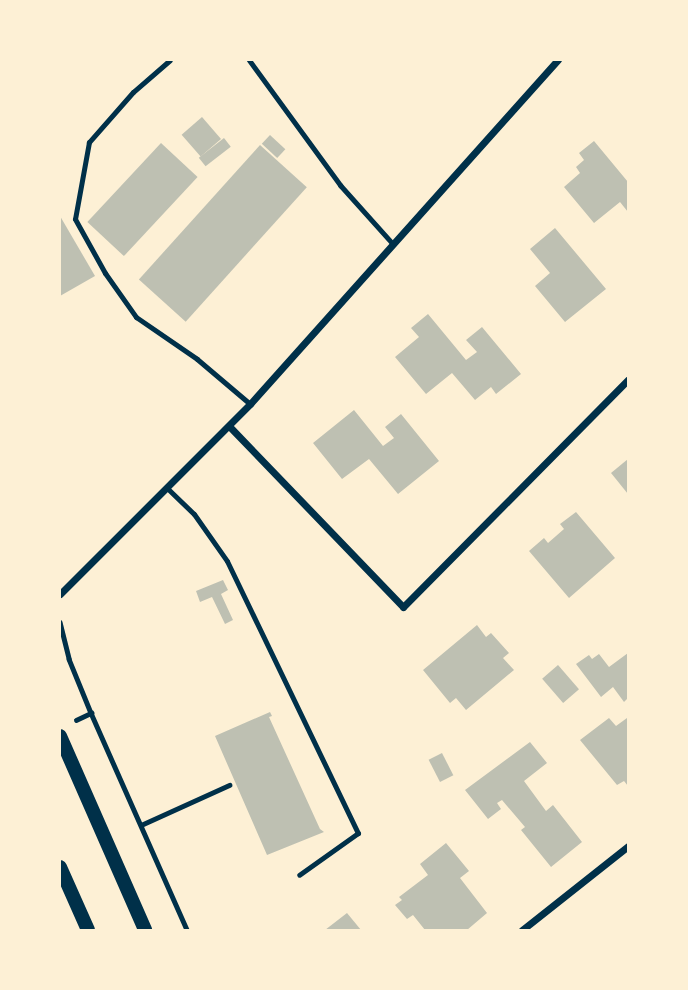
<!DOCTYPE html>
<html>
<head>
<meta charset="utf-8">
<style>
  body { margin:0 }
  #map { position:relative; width:688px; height:990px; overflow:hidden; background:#fdf0d5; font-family:"IBM Plex Sans",sans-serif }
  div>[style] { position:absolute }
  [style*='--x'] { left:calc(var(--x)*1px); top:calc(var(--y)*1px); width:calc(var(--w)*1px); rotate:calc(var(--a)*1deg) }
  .building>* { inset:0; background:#bec0b2; transform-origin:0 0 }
  .path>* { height:4.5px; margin:-2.25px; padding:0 2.25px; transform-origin:2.25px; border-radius:2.25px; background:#003049 }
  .service>* { height:5px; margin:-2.5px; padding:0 2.5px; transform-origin:2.5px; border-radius:2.5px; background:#003049 }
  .minor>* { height:7px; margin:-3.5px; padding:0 3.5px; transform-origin:3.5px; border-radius:3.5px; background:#003049 }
  .secondary>* { height:14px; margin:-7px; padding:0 7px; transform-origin:7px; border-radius:7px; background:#003049 }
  span { translate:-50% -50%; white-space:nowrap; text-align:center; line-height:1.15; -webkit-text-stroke:5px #fdf0d5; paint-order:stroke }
  .frame { position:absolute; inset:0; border:61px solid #fdf0d5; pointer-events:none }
</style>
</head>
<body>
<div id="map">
  <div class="building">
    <div style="left:202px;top:117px;width:29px;height:27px;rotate:49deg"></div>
    <div style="left:270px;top:135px;width:21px;height:12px;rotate:43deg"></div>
    <div style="left:224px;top:138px;width:11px;height:32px;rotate:52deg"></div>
    <div style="clip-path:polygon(594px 141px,628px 182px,628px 212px,620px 202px,594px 223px,564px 187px,580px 173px,576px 167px,584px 160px,579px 153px)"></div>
    <div style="left:161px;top:143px;width:50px;height:108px;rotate:43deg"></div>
    <div style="left:260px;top:145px;width:63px;height:181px;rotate:42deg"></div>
    <div style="clip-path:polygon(60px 216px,95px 276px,60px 296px)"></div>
    <div style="clip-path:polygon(555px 228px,606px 289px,565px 322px,535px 286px,550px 273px,530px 249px)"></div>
    <div style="clip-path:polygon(428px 314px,466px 360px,477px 352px,466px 340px,482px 327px,521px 374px,496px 394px,491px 387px,475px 400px,452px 373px,426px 394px,395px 357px,419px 337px,411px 328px)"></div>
    <div style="clip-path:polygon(354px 410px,383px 446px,394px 438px,385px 427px,401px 414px,439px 461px,398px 494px,369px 459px,342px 479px,313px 443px)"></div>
    <div style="clip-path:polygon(628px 459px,628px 494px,611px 473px)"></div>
    <div style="clip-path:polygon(576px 512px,615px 558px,569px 598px,529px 551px,544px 538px,548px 543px,564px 529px,560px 524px)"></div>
    <div style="clip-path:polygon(223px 580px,228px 590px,221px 594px,233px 620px,225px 624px,212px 597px,200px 602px,196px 591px)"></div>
    <div style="clip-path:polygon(477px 625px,486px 637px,491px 633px,509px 653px,503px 658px,514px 670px,466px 710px,456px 698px,450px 703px,423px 670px)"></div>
    <div style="clip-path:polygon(628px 653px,628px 698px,624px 702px,613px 687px,601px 697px,576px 664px,589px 655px,592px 659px,599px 654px,609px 667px)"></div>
    <div style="left:558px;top:665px;width:32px;height:21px;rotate:49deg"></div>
    <div style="clip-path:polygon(270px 712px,272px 716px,269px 717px,320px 829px,324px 832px,267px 855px,215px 736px)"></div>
    <div style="clip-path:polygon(609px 718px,616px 726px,627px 718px,628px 721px,628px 786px,624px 781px,617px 785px,580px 740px)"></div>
    <div style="clip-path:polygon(530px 742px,547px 763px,524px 781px,546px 811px,553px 805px,582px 842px,551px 867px,521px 830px,525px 827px,502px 800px,497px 803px,501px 809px,488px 819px,465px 790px)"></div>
    <div style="left:442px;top:753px;width:25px;height:15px;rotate:63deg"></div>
    <div style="clip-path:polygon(446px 843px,469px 871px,460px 878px,487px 913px,467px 930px,425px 930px,413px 915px,407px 919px,395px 905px,402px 900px,399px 897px,428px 875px,420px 864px)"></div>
    <div style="clip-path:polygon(347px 913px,361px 930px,325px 930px)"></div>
  </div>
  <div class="path">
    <div style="--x:60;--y:622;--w:38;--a:76"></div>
    <div style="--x:69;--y:659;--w:58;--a:67.8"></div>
    <div style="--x:91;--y:713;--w:237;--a:66.1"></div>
    <div style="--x:76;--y:720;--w:17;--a:-25"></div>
    <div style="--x:141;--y:825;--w:97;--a:-24.4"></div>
  </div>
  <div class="service">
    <div style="--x:170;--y:60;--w:49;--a:139.1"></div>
    <div style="--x:133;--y:92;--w:67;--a:131.3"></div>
    <div style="--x:89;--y:142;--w:78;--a:100.3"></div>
    <div style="--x:75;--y:219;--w:62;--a:60.9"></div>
    <div style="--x:105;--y:273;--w:54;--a:54.8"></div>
    <div style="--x:136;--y:317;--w:74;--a:34.5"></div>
    <div style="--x:197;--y:359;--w:70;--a:40.3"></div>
    <div style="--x:249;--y:60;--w:155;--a:53.9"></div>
    <div style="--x:340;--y:185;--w:79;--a:48.1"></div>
    <div style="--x:167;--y:488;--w:37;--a:44"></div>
    <div style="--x:194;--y:514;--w:57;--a:54.9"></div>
    <div style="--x:227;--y:561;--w:302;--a:64.3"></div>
    <div style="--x:358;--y:833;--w:72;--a:144.6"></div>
  </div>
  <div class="minor">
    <div style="--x:229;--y:426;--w:251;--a:46.1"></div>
    <div style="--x:403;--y:607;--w:320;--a:-45.3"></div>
    <div style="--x:60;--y:594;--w:269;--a:-45"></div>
    <div style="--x:250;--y:404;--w:462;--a:-48.2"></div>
    <div style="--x:522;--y:930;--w:135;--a:-38.4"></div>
  </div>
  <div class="secondary">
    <div style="--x:60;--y:736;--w:212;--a:66.3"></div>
    <div style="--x:60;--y:867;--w:69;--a:66"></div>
  </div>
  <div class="frame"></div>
</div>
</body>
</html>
